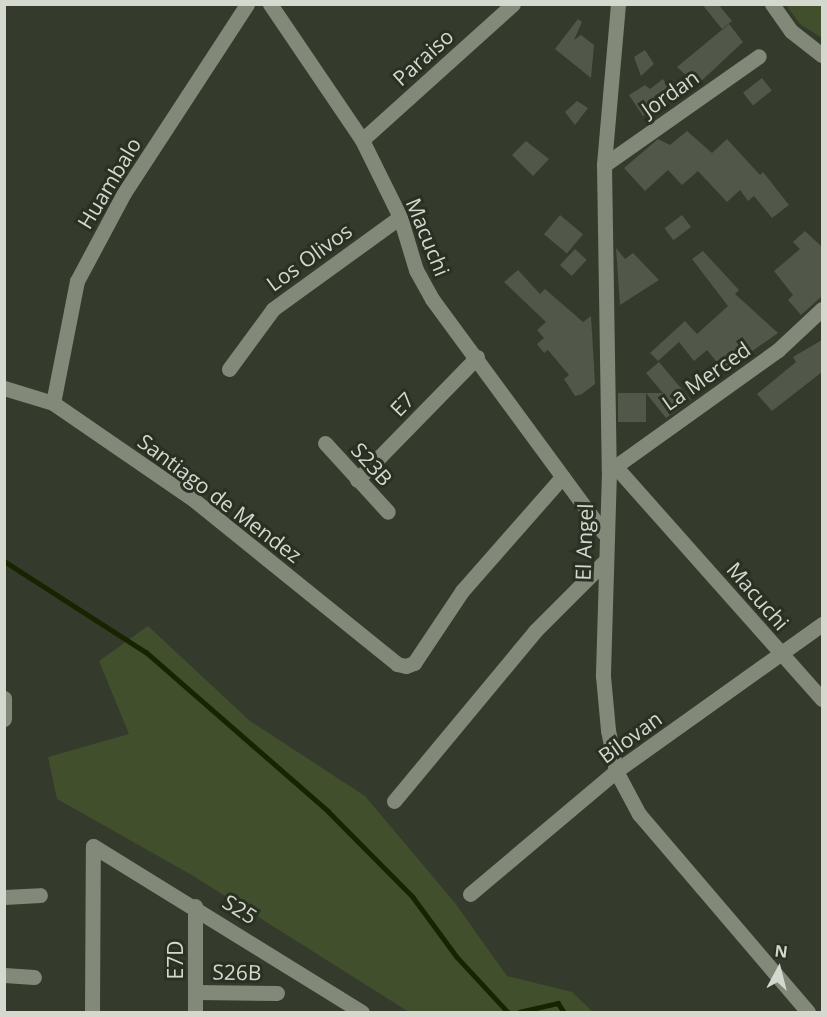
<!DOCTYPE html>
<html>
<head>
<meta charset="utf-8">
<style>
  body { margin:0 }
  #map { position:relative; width:827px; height:1017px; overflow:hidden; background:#343a2c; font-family:"Open Sans",sans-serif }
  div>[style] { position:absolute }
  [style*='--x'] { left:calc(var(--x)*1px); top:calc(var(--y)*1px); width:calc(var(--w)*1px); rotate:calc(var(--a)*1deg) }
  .green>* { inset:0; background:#424f2c }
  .stream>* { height:4.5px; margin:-2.25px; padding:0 2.25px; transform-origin:2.25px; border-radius:2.25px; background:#182400 }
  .building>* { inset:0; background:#525849; transform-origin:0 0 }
  .minor>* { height:15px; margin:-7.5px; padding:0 7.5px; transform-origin:7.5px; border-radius:7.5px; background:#828978 }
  span { translate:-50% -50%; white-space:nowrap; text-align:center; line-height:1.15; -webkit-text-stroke:6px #2a3022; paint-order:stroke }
  .street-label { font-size:21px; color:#d4d8cf }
  .frame { position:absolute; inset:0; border:6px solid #d4d8cf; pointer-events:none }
  .north { position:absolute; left:749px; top:939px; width:60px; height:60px; -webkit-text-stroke:4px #2a3022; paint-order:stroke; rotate:7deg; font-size:16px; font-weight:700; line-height:24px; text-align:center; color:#d4d8cf }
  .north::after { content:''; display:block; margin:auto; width:21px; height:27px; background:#d4d8cf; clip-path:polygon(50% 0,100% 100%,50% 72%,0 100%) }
</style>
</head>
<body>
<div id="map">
  <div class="green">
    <div style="clip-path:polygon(786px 5px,822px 5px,822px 38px,800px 24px)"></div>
    <div style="clip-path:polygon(148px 626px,250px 721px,365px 796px,455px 903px,507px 976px,572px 992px,593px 1012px,409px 1012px,190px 874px,57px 799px,48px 757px,129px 734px,99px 661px)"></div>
  </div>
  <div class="stream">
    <div style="--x:4;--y:561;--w:169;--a:32.7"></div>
    <div style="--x:146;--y:652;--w:242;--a:41.1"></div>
    <div style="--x:328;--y:811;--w:121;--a:45.3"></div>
    <div style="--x:413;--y:897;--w:74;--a:53.7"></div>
    <div style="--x:457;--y:957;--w:75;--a:47.2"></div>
    <div style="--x:519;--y:1012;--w:40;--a:-13"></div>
    <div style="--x:558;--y:1003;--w:11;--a:56"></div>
  </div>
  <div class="building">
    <div style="clip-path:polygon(702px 4px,718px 4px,732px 21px,722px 29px)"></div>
    <div style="clip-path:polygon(578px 19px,582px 22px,574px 40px,581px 35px,594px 45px,591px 78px,555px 49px)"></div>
    <div style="clip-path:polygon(729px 24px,743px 42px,697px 85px,677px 67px)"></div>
    <div style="clip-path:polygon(645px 50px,654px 64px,641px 76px,634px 57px)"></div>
    <div style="left:762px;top:78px;width:16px;height:24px;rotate:52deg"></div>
    <div style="clip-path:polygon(663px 79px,674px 98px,643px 116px,629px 95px,645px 85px,650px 89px)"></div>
    <div style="clip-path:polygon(577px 101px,588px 108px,575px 125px,565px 112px)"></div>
    <div style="clip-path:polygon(687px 131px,712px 153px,727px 139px,760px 175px,763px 172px,789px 205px,772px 218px,754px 196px,748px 201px,740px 190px,727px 202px,698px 171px,682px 185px,668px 170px,645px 191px,624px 168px,658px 139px,670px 145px)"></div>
    <div style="clip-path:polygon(526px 141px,549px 159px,533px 176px,512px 155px)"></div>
    <div style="left:560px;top:215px;width:30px;height:25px;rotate:40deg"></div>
    <div style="left:682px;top:215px;width:15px;height:22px;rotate:53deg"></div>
    <div style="clip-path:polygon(805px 231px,822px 247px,822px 296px,801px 315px,788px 300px,793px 295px,774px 271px,800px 249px,793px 242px)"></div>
    <div style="clip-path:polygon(616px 248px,625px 259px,633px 253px,659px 280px,620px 305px)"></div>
    <div style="left:575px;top:249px;width:16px;height:22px;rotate:43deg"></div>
    <div style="clip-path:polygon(703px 251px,739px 290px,735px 294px,778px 333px,724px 371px,707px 350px,694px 361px,679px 342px,658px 361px,650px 353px,685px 321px,697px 334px,728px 306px,692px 259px)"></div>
    <div style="clip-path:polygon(518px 270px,540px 294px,545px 289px,583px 322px,591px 316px,595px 384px,582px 394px,575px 396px,564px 379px,569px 375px,548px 350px,544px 353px,537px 344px,544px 338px,537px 330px,546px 322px,504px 282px)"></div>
    <div style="clip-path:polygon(822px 340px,822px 372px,772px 411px,757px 394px,796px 362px,793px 357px)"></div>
    <div style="clip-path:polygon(659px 362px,691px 400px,666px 418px,646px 393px,663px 393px,646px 373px)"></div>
    <div style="left:646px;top:393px;width:29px;height:28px;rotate:90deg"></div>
  </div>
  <div class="minor">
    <div style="--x:270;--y:4;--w:164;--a:55.9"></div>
    <div style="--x:362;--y:140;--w:86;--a:63.7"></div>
    <div style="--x:400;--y:217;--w:55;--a:73.2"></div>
    <div style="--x:416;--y:270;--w:33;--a:61"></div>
    <div style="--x:432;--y:299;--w:290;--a:53.7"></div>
    <div style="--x:618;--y:4;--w:162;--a:95"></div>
    <div style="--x:604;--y:165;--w:306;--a:89.1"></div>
    <div style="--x:609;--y:471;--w:205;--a:91.7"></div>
    <div style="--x:603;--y:676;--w:54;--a:84.7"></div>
    <div style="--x:608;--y:730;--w:42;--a:79"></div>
    <div style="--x:616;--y:771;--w:49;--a:61.9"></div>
    <div style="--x:639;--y:814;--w:260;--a:49.5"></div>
    <div style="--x:772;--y:4;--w:33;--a:55"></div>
    <div style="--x:791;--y:31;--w:39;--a:38"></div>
    <div style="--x:362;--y:140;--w:203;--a:-42"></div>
    <div style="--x:604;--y:165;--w:189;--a:-35.1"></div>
    <div style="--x:229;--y:369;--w:74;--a:-53.7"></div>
    <div style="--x:273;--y:309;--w:157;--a:-35.9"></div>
    <div style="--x:4;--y:388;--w:51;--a:17"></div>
    <div style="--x:53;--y:403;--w:171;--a:34.5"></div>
    <div style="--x:194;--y:500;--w:261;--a:38.9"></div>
    <div style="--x:397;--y:664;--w:9;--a:13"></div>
    <div style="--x:406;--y:666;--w:9;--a:-21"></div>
    <div style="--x:414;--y:663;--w:87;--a:-56.3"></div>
    <div style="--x:462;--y:591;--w:152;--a:-48.7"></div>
    <div style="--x:53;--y:403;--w:124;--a:-78.9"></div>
    <div style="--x:77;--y:281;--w:100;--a:-61.9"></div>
    <div style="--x:124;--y:193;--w:225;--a:-56.9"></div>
    <div style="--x:325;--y:443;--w:93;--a:47.6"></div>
    <div style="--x:615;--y:466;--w:312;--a:48.4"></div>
    <div style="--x:609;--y:471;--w:208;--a:-35.6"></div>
    <div style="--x:778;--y:350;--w:60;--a:-43"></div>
    <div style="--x:357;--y:480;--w:172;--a:-45.7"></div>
    <div style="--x:4;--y:698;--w:21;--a:90"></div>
    <div style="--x:394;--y:801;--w:221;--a:-50.3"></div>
    <div style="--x:535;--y:631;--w:96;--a:-45"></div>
    <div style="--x:93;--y:846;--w:316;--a:31.7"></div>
    <div style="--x:470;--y:894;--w:191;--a:-40.1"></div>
    <div style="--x:616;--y:771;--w:253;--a:-35.5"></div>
    <div style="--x:4;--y:897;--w:36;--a:-3"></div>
    <div style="--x:195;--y:906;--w:106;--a:90"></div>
    <div style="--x:4;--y:975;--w:30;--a:4"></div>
    <div style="--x:196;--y:992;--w:81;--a:0.7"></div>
    <div style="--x:92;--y:1012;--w:166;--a:-89.7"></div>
  </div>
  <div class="street-label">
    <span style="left:423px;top:57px;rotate:-42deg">Paraiso</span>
    <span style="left:670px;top:93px;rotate:-35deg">Jordan</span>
    <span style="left:109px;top:183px;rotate:-59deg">Huambalo</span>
    <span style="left:428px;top:237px;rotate:68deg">Macuchi</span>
    <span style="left:309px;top:257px;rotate:-36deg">Los Olivos</span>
    <span style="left:706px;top:376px;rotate:-35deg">La Merced</span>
    <span style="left:402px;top:404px;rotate:-46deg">E7</span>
    <span style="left:372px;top:464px;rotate:48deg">S23B</span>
    <span style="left:220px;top:498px;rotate:37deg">Santiago de Mendez</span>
    <span style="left:584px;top:542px;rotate:-88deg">El Angel</span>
    <span style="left:758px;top:596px;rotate:49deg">Macuchi</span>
    <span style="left:630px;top:737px;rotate:-36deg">Bilovan</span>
    <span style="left:240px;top:909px;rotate:32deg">S25</span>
    <span style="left:175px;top:960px;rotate:-90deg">E7D</span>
    <span style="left:237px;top:972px;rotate:1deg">S26B</span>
  </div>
  <div class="frame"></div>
  <div class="north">N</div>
</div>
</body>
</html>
